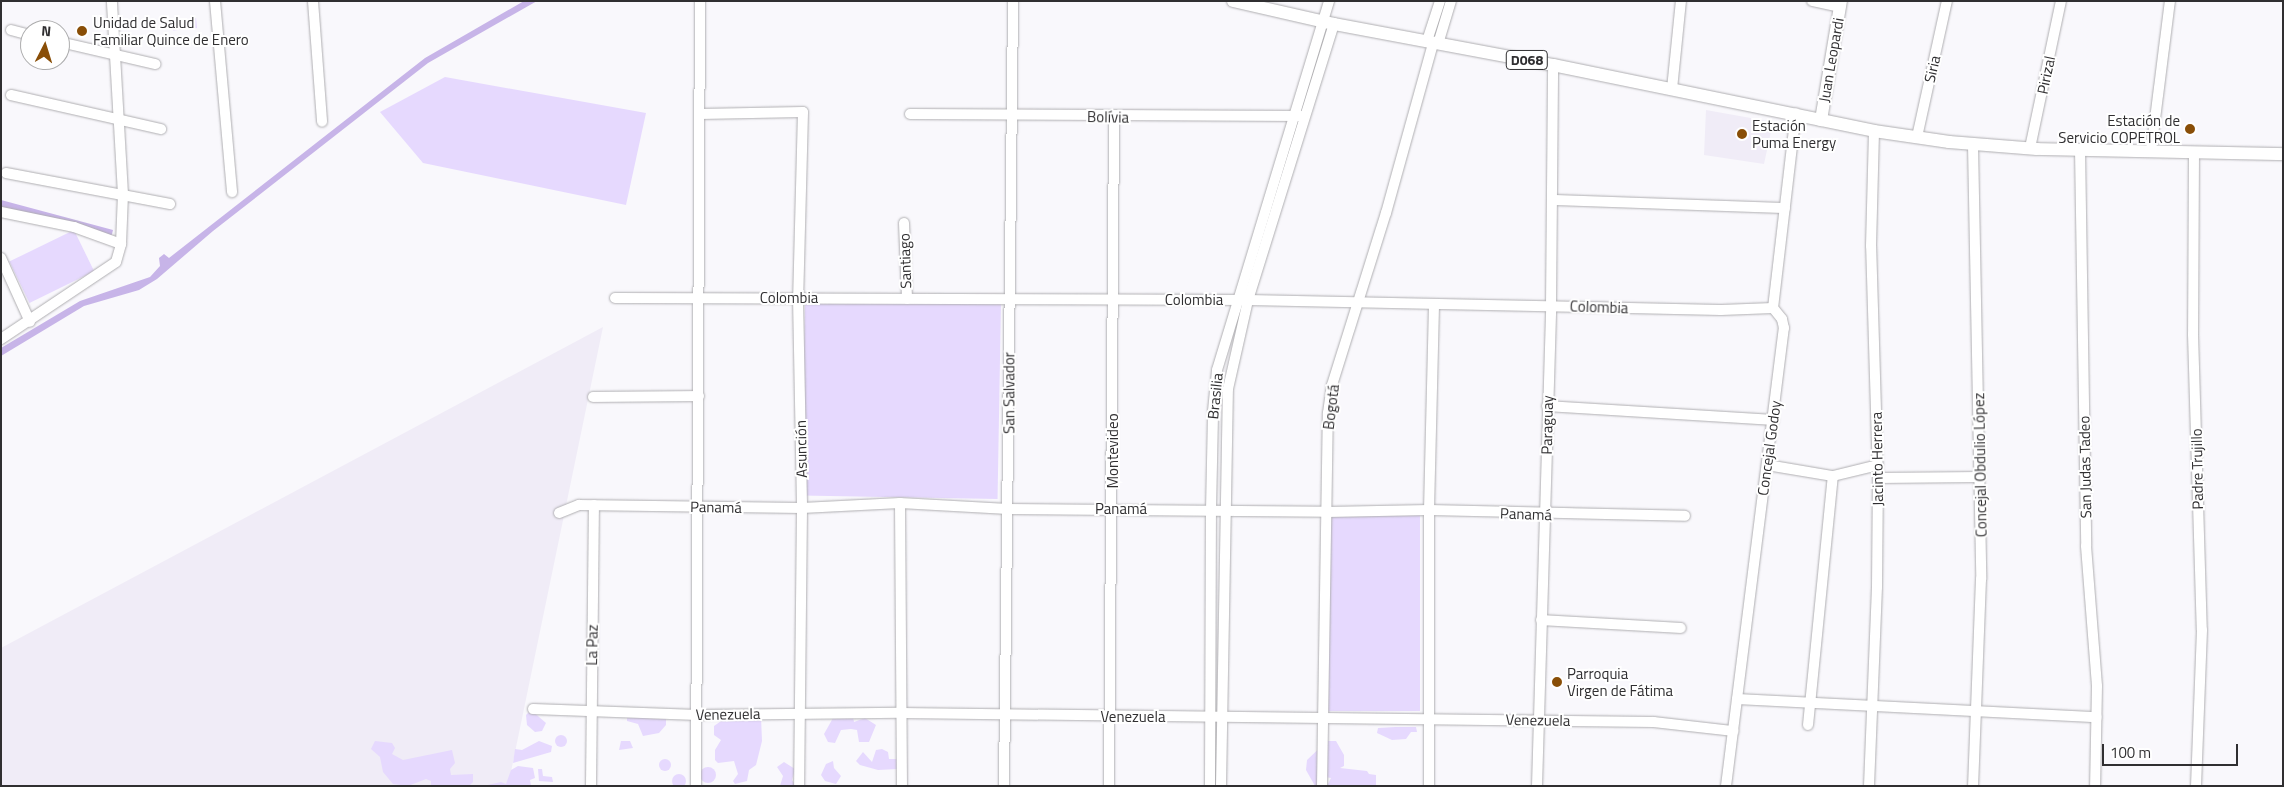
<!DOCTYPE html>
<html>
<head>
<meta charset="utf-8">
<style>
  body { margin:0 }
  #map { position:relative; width:2284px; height:787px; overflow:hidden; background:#f9f8fc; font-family:"Titillium Web",sans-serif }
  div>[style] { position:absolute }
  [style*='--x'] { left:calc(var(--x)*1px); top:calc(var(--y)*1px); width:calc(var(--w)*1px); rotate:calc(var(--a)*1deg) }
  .built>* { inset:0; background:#f0ecf7 }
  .green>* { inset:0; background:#e6d9fe; transform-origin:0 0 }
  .round { border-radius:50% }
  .water>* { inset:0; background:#c7b4e8; transform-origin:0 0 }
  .roads { filter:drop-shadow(0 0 1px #afaeb1) drop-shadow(0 0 1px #afaeb1) }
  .minor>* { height:10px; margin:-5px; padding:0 5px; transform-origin:5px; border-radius:5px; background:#fff }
  .major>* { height:12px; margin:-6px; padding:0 6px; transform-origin:6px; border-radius:6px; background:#fff }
  .dots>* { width:14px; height:14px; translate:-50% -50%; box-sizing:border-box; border:2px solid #fff; border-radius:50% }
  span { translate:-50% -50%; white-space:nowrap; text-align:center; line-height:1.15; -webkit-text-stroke:4px #fff; paint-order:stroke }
  .shield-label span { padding:1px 4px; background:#fff; border:1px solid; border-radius:4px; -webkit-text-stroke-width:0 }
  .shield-label { font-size:14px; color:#302f31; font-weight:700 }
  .poi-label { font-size:15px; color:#302f31 }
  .left { translate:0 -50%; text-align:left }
  .right { translate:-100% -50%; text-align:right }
  .street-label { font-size:15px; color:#302f31 }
  .frame { position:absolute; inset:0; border:2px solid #302f31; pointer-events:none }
  .north { position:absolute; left:20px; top:20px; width:50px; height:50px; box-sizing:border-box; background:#fff; border:1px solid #acacad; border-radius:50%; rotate:5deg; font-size:14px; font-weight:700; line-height:20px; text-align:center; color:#302f31 }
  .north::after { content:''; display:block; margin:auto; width:18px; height:22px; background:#894e07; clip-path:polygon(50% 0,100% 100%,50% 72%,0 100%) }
  .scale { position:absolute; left:2102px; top:744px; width:136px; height:22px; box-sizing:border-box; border:2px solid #302f31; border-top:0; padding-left:6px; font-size:15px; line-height:18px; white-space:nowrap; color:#302f31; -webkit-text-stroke:4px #fff; paint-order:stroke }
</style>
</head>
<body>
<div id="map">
  <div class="built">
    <div style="clip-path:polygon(1706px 110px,1773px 122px,1764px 164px,1704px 155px)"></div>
    <div style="clip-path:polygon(603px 327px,508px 786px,1px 786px,1px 648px)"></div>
  </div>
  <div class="green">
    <div style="left:196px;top:18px;width:10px;height:24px;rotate:84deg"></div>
    <div style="clip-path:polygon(445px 77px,646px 113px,626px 205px,423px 163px,380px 112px)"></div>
    <div style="left:74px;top:230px;width:46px;height:72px;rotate:64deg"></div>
    <div style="left:1001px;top:302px;width:197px;height:196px;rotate:91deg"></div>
    <div style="left:1420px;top:515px;width:196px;height:93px;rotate:90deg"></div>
    <div style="clip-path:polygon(531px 710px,546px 723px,542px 731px,535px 732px,527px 725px,526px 715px)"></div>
    <div style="clip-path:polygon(627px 717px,666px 719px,666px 725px,659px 733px,643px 736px,638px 724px,627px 721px)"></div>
    <div style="clip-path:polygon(761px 717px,762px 741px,756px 765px,749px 770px,747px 781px,735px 784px,733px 781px,738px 774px,734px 761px,718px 763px,715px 760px,715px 750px,721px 740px,714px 735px,714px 726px,724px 719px)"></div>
    <div style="clip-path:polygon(853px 717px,854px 722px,865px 718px,876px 725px,869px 742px,859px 742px,857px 730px,851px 729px,841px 730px,835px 743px,828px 742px,824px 734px,833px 718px)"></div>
    <div style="clip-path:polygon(1395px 727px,1416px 727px,1417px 732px,1411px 732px,1406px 739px,1392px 740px,1377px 733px,1378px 728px)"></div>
    <div class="round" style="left:555px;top:735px;width:12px;height:12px"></div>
    <div style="clip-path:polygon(375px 741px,392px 743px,395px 748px,392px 754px,403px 760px,452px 750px,455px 763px,450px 769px,451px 775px,473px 774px,473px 782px,469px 786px,431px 786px,431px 781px,426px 779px,408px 786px,393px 784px,383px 772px,380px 757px,371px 749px)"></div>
    <div style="clip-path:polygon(539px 741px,552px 746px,551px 752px,513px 763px,515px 749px,522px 750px)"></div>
    <div style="clip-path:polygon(621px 741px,630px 741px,633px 748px,619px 750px)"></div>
    <div style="clip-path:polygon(1327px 741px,1336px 741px,1344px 755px,1344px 766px,1340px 768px,1367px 771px,1369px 774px,1376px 775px,1376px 786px,1327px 786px,1331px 778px,1325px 777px,1315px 786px,1306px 770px,1307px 760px)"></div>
    <div style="clip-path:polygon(882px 749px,888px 752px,889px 759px,899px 759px,898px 769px,878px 770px,860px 765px,856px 761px,863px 752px,872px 762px,876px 750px)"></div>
    <div class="round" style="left:659px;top:759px;width:12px;height:12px"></div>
    <div style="clip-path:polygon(833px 761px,834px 768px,841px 776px,836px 784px,825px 781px,821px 775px,826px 764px)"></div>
    <div style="clip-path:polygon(784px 762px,795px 769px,792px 780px,796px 786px,780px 786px,783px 776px,777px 767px)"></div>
    <div style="clip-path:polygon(518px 766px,533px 768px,535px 778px,530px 780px,531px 786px,483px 786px,501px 782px,506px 784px,511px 770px)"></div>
    <div class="round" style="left:700px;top:767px;width:16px;height:16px"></div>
    <div style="clip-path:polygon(538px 769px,542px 769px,543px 776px,552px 777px,553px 782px,539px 781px)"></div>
    <div class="round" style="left:672px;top:774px;width:14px;height:14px"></div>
  </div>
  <div class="water">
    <div style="clip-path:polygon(524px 1px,537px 1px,428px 63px,213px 231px,157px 279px,139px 290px,84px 306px,1px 356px,1px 348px,80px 301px,150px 277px,160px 266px,159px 258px,164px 254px,169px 258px,425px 58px)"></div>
    <div style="left:1px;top:200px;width:116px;height:8px;rotate:15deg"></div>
  </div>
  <div class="roads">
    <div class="minor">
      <div style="--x:215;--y:1;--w:192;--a:84.9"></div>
      <div style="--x:313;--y:1;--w:121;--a:85.7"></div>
      <div style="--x:1812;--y:1;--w:29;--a:12"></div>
      <div style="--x:11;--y:30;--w:20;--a:15"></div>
      <div style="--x:1427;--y:41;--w:42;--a:-72"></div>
      <div style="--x:60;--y:42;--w:98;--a:13"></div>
      <div style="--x:1438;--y:44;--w:45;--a:-73.2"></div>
      <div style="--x:1672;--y:89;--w:88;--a:-84.2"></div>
      <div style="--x:11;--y:95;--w:154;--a:12.8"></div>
      <div style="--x:700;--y:114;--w:103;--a:-1.1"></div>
      <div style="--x:803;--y:112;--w:185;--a:91.5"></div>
      <div style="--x:798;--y:297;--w:211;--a:88.9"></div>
      <div style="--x:802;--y:508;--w:278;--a:90.6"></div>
      <div style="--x:910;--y:114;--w:391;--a:0.3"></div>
      <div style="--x:1917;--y:137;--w:139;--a:-77.6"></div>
      <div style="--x:1973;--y:145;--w:434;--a:88.9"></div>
      <div style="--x:1981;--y:579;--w:207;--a:92.2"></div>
      <div style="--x:2030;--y:148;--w:150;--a:-78.1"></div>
      <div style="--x:2080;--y:149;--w:397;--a:89.1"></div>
      <div style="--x:2086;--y:546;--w:140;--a:85.5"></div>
      <div style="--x:2097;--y:686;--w:100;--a:91.1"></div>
      <div style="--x:2151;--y:151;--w:151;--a:-82.8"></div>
      <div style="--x:2194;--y:152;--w:182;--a:90.3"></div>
      <div style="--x:2193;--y:334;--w:296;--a:88.3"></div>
      <div style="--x:2202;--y:630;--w:156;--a:92.2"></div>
      <div style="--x:6;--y:173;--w:167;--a:10.7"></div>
      <div style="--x:1553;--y:200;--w:232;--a:2"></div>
      <div style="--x:1;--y:212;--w:75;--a:11.6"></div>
      <div style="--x:74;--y:227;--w:50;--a:19.9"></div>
      <div style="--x:904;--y:223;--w:76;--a:87.7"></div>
      <div style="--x:1;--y:258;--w:70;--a:65.6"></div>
      <div style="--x:615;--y:298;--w:633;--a:0.18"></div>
      <div style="--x:1248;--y:300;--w:473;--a:1.2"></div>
      <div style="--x:1721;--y:310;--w:52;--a:-2.2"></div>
      <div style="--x:1;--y:339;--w:138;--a:-33.8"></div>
      <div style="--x:116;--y:262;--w:19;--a:-74"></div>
      <div style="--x:121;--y:244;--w:50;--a:-87.7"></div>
      <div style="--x:123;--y:194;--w:193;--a:-93.3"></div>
      <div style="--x:593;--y:397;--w:106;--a:-0.5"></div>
      <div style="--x:1547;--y:406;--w:227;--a:3.5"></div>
      <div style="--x:1767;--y:465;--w:67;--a:9.5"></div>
      <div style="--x:1833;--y:476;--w:46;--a:-13.7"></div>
      <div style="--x:1878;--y:478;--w:102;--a:-0.6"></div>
      <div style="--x:900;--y:503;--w:283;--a:89.6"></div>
      <div style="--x:559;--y:513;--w:22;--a:-22"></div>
      <div style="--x:579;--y:505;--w:223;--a:0.8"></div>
      <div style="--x:802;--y:508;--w:98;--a:-2.9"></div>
      <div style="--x:900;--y:503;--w:108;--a:3.2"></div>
      <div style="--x:1008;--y:509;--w:319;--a:0.5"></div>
      <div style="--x:1327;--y:512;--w:102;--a:-1.1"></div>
      <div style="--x:1429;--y:510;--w:256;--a:1.3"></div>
      <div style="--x:1541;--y:620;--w:140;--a:3.3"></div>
      <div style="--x:1737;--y:699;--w:360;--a:2.9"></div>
      <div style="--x:533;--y:709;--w:165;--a:2.1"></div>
      <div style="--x:698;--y:715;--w:203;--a:-0.6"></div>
      <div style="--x:901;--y:713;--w:753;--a:0.68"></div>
      <div style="--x:1654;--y:722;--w:80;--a:6.5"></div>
      <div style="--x:1808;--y:725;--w:250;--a:-84.3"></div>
      <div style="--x:591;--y:786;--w:281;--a:-89.4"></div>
      <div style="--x:696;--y:786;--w:785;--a:-89.71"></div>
      <div style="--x:1004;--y:786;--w:785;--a:-89.34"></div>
      <div style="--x:1109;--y:786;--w:669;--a:-89.57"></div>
      <div style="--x:1210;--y:786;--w:276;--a:-89.8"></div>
      <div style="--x:1211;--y:510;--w:99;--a:-88.8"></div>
      <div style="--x:1213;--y:411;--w:41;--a:-84.4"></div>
      <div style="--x:1217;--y:370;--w:386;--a:-73.1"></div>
      <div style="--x:1221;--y:786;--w:397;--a:-89"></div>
      <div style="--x:1228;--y:389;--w:91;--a:-77.3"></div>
      <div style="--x:1248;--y:300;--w:289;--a:-72.7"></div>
      <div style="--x:1322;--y:786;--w:373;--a:-89.1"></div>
      <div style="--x:1328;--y:413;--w:28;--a:-82"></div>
      <div style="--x:1332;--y:385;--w:180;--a:-72.6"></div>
      <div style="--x:1386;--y:213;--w:176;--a:-74.5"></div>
      <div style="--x:1429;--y:786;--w:276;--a:-90"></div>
      <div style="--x:1429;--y:510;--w:206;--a:-88.6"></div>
      <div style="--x:1537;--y:786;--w:481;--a:-88.3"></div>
      <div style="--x:1551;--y:305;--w:240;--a:-89.5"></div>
      <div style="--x:1726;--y:786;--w:462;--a:-82.8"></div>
      <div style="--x:1784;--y:328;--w:9;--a:-103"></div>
      <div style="--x:1782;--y:319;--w:14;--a:-129"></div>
      <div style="--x:1773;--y:308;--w:196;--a:-83.3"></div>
      <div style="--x:1869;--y:786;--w:199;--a:-87.7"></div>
      <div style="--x:1877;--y:587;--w:109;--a:-89.5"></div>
      <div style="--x:1878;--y:478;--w:232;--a:-91.7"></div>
      <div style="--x:1871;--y:246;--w:115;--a:-88.5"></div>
    </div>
    <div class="major">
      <div style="--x:1233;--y:1;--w:104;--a:12.8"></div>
      <div style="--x:1334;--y:24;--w:223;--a:10.6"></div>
      <div style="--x:1553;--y:65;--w:328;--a:11.6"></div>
      <div style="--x:1874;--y:131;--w:76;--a:8.3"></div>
      <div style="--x:1949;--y:142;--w:88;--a:4.5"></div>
      <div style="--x:2037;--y:149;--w:246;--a:1.2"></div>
      <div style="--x:1821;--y:120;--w:121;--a:-80.5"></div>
    </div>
  </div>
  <div class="dots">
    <div style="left:82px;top:31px;background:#894e07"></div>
    <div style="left:2190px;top:129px;background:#894e07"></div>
    <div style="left:1742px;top:134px;background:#894e07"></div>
    <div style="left:1557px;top:682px;background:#894e07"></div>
  </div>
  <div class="shield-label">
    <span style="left:1527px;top:60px">D068</span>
  </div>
  <div class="poi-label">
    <span class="left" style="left:93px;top:31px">Unidad de Salud<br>Familiar Quince de Enero</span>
    <span class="right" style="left:2180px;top:129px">Estación de<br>Servicio COPETROL</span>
    <span class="left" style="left:1752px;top:134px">Estación<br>Puma Energy</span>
    <span class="left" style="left:1567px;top:682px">Parroquia<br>Virgen de Fátima</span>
  </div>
  <div class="street-label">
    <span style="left:1831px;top:60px;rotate:-80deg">Juan Leopardi</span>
    <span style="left:1932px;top:69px;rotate:-77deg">Siria</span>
    <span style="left:2046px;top:75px;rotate:-78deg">Pirizal</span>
    <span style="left:1108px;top:117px;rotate:1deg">Bolívia</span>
    <span style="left:905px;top:261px;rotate:-92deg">Santiago</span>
    <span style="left:789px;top:298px">Colombia</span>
    <span style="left:1194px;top:300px">Colombia</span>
    <span style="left:1599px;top:307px;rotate:2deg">Colombia</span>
    <span style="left:1009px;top:393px;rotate:-90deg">San Salvador</span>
    <span style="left:1215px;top:396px;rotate:-84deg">Brasilia</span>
    <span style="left:1331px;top:407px;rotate:-83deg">Bogotá</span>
    <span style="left:1547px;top:425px;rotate:-89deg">Paraguay</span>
    <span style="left:1769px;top:448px;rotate:-82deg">Concejal Godoy</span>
    <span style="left:801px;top:449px;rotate:-91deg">Asunción</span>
    <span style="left:1113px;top:451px;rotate:-90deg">Montevideo</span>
    <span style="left:1877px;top:459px;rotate:-91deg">Jacinto Herrera</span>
    <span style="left:1980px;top:465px;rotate:-91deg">Concejal Obdulio López</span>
    <span style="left:2085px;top:467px;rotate:-91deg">San Judas Tadeo</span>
    <span style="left:2197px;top:469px;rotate:-91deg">Padre Trujillo</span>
    <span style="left:716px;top:507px;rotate:1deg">Panamá</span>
    <span style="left:1121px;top:509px">Panamá</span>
    <span style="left:1526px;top:514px;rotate:2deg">Panamá</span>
    <span style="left:592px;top:645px;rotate:-89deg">La Paz</span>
    <span style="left:728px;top:714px;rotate:-1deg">Venezuela</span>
    <span style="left:1133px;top:717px">Venezuela</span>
    <span style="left:1538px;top:720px;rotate:1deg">Venezuela</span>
  </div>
  <div class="frame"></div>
  <div class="north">N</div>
  <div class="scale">100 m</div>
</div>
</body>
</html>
